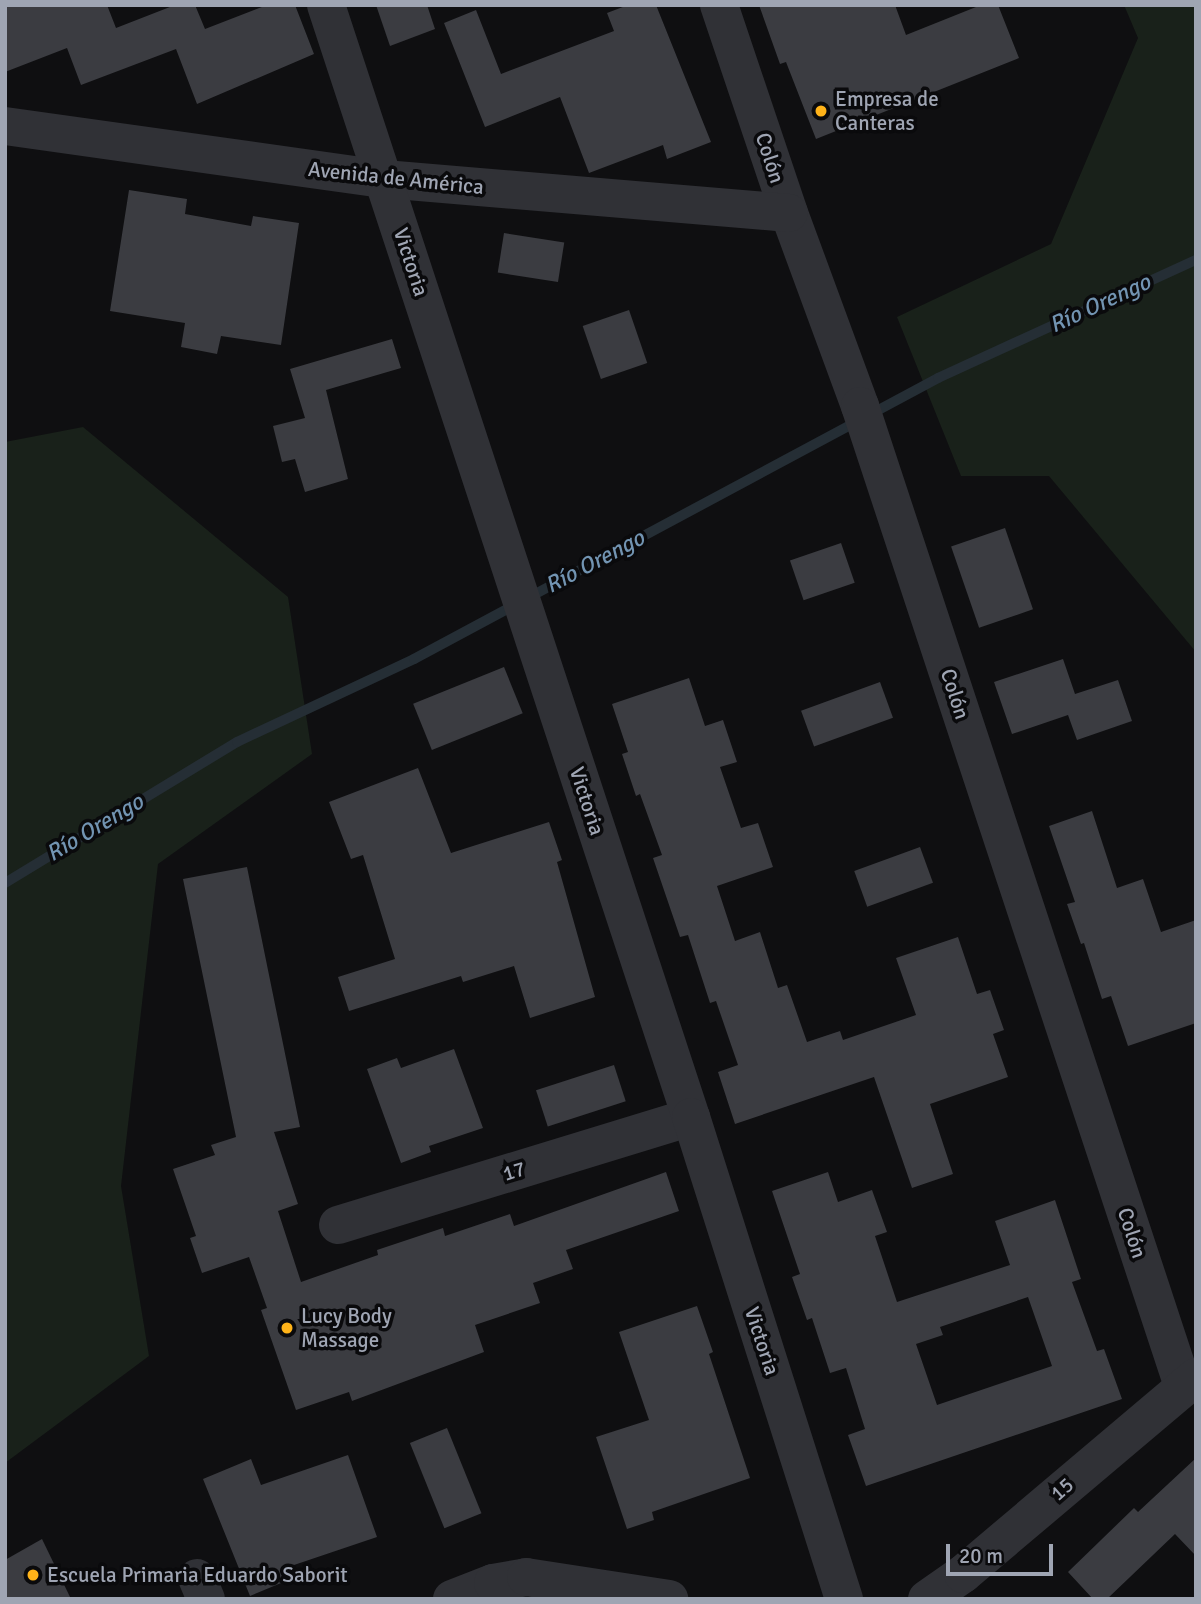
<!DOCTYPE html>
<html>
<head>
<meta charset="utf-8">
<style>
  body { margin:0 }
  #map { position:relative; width:1201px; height:1604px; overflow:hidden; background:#0f0f11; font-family:Signika,sans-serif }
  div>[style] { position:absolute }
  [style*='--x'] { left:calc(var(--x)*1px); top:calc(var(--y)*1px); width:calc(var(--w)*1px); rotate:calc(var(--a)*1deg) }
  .green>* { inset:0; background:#19211a }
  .stream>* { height:10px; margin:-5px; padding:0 5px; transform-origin:5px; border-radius:5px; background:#252e35 }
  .building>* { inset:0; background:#3b3c41; transform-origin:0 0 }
  .minor>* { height:38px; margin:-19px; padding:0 19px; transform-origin:19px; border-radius:19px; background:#303136 }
  .tertiary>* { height:38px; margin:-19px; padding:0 19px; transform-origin:19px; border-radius:19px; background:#303136 }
  .dots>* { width:19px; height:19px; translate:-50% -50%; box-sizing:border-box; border:4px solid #0a0a0c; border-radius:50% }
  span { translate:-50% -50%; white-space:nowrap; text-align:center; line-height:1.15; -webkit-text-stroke:7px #0a0a0c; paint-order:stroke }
  .poi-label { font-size:21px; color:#9fa5b3 }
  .left { translate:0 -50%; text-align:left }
  .street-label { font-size:21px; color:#9fa5b3 }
  .water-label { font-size:23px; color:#7294b2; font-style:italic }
  .frame { position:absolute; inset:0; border:7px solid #9fa5b3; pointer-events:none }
  .scale { position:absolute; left:946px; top:1544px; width:107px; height:32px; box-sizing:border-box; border:4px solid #9fa5b3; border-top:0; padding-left:9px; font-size:21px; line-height:24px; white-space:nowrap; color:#9fa5b3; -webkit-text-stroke:5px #0a0a0c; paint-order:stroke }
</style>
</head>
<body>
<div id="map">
  <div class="green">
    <div style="clip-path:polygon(1124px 5px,1196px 5px,1196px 652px,1049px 476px,961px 476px,897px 317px,1051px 244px,1138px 38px)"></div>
    <div style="clip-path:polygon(83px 427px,288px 597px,312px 754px,158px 864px,121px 1186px,149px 1356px,5px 1463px,5px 442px)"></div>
  </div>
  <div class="stream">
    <div style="--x:5;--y:883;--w:271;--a:-31.3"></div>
    <div style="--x:237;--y:742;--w:195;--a:-25.1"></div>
    <div style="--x:414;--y:659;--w:595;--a:-28.2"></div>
    <div style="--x:938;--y:378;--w:284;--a:-24.6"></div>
  </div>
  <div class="building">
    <div style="clip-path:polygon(5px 5px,107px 5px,116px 28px,175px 5px,195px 5px,205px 29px,267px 5px,295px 5px,314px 54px,197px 104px,176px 49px,81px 85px,67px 48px,5px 72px)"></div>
    <div style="clip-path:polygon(376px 5px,427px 5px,435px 29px,390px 46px)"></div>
    <div style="clip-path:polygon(628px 5px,656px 5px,711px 142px,667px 159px,663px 145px,589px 173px,560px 97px,485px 127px,444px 23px,476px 10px,501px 74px,614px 31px,607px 13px)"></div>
    <div style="clip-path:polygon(759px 5px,895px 5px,906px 35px,981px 5px,998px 5px,1019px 58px,816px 139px,786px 62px,780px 64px)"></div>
    <div style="clip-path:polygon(129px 190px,187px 199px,185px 214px,251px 226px,253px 216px,299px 223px,281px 345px,221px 336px,217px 354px,181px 347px,185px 323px,110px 311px)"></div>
    <div style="left:504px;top:233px;width:61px;height:40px;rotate:9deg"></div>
    <div style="left:629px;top:310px;width:56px;height:49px;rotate:71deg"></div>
    <div style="clip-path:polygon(392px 339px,401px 368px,326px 390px,348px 479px,305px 492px,295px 459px,282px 462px,273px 426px,305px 418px,290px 369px)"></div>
    <div style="left:1005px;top:528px;width:86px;height:57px;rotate:71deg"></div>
    <div style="left:841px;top:543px;width:42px;height:54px;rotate:71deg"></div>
    <div style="clip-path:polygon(1063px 659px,1075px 694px,1118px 680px,1132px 721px,1077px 740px,1068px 715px,1012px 734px,994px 682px)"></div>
    <div style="left:504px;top:667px;width:50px;height:98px;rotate:68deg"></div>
    <div style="clip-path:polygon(689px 678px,705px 726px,723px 720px,737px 762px,720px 767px,741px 828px,758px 823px,773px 867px,717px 886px,735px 941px,760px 932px,778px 988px,787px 985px,807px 1042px,840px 1031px,843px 1040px,916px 1015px,896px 958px,958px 937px,977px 994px,990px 990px,1004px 1030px,993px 1034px,1008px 1077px,930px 1104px,953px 1174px,912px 1188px,874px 1077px,735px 1124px,718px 1072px,738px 1065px,716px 1001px,710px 1003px,688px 935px,680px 937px,653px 858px,662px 855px,640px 794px,636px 796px,622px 754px,628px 752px,612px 704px)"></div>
    <div style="left:880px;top:682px;width:38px;height:84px;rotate:70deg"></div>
    <div style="clip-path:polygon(418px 768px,451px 853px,549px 822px,562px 860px,557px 862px,595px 997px,530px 1018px,514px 966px,463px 982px,461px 976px,349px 1011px,338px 977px,395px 959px,363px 855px,351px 859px,329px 802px)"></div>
    <div style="clip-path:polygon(1092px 811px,1117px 888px,1143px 879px,1161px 932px,1196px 920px,1196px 1023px,1128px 1046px,1111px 996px,1102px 999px,1084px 943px,1081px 944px,1067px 904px,1075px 902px,1049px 826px)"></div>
    <div style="left:920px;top:847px;width:38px;height:70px;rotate:70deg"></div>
    <div style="clip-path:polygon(247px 867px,300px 1127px,274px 1132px,298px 1204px,278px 1211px,301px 1282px,378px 1255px,377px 1250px,443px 1228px,445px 1236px,510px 1214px,514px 1226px,666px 1172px,679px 1211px,566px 1250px,573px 1269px,533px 1283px,540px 1303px,475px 1325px,484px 1352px,352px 1401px,349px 1392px,296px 1410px,261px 1310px,267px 1308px,249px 1257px,202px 1273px,190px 1238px,196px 1236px,173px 1169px,215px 1155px,211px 1145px,236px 1137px,183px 879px)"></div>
    <div style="clip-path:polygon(454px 1049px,483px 1128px,429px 1146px,431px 1152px,401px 1163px,367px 1069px,397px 1058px,401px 1068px)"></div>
    <div style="left:614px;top:1065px;width:38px;height:82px;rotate:72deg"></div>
    <div style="clip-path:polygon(evenodd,828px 1172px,838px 1202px,872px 1190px,887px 1232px,875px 1236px,897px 1302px,1010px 1265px,995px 1221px,1055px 1200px,1081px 1279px,1072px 1282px,1097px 1351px,1104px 1349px,1122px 1399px,866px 1486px,848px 1435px,865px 1429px,846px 1368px,830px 1373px,812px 1318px,807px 1320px,792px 1277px,800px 1274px,772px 1191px,828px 1172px,1028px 1297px,1052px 1366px,937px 1405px,916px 1344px,943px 1335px,940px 1327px,1028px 1297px)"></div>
    <div style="clip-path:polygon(697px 1306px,713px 1352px,709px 1354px,750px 1478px,652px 1512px,654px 1520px,627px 1529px,596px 1437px,649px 1420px,619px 1332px)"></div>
    <div style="left:447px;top:1428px;width:92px;height:40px;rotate:68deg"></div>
    <div style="clip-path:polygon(348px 1455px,377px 1537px,294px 1565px,298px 1576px,250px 1596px,203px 1479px,251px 1459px,261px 1485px)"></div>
    <div style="clip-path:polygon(1196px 1458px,1196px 1556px,1175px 1534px,1107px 1599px,1093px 1599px,1068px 1572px,1134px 1508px,1138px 1512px)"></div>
    <div style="clip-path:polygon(42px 1539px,71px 1599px,5px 1599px,5px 1560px)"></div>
  </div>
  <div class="minor">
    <div style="--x:719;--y:5;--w:219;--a:71.4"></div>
    <div style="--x:789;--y:213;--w:206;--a:69.8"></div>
    <div style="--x:860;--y:406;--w:1032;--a:71.76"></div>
    <div style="--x:5;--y:126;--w:383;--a:8"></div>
    <div style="--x:384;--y:179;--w:406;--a:4.8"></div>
    <div style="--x:338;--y:1225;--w:369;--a:-17"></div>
    <div style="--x:197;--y:1578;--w:23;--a:67"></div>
    <div style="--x:452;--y:1599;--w:44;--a:-21.3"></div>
    <div style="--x:493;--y:1583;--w:34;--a:-10"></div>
    <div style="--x:526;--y:1577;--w:145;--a:8.7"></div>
    <div style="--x:927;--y:1599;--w:44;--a:-34.8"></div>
    <div style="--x:963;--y:1574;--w:305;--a:-40.2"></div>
  </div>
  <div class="tertiary">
    <div style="--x:326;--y:5;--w:1170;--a:71.83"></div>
    <div style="--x:691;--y:1117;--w:506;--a:72.39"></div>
  </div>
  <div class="dots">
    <div style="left:821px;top:111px;background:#ffb319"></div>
    <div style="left:287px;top:1328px;background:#ffb319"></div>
    <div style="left:33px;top:1575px;background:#ffb319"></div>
  </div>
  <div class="poi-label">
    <span class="left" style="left:835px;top:111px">Empresa de<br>Canteras</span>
    <span class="left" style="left:301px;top:1328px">Lucy Body<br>Massage</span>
    <span class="left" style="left:47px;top:1575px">Escuela Primaria Eduardo Saborit</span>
  </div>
  <div class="street-label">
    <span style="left:770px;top:158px;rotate:72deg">Colón</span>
    <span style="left:396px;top:178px;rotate:6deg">Avenida de América</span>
    <span style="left:411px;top:262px;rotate:72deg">Victoria</span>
    <span style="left:955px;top:694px;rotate:72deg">Colón</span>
    <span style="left:587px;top:801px;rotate:72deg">Victoria</span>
    <span style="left:514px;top:1171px;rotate:-17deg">17</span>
    <span style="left:1132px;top:1233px;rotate:72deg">Colón</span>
    <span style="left:762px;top:1341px;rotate:72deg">Victoria</span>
    <span style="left:1062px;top:1489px;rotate:-41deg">15</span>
  </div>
  <div class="water-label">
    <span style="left:1100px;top:304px;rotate:-25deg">Río Orengo</span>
    <span style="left:595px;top:562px;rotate:-28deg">Río Orengo</span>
    <span style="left:95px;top:828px;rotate:-31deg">Río Orengo</span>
  </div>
  <div class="frame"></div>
  <div class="scale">20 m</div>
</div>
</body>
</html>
